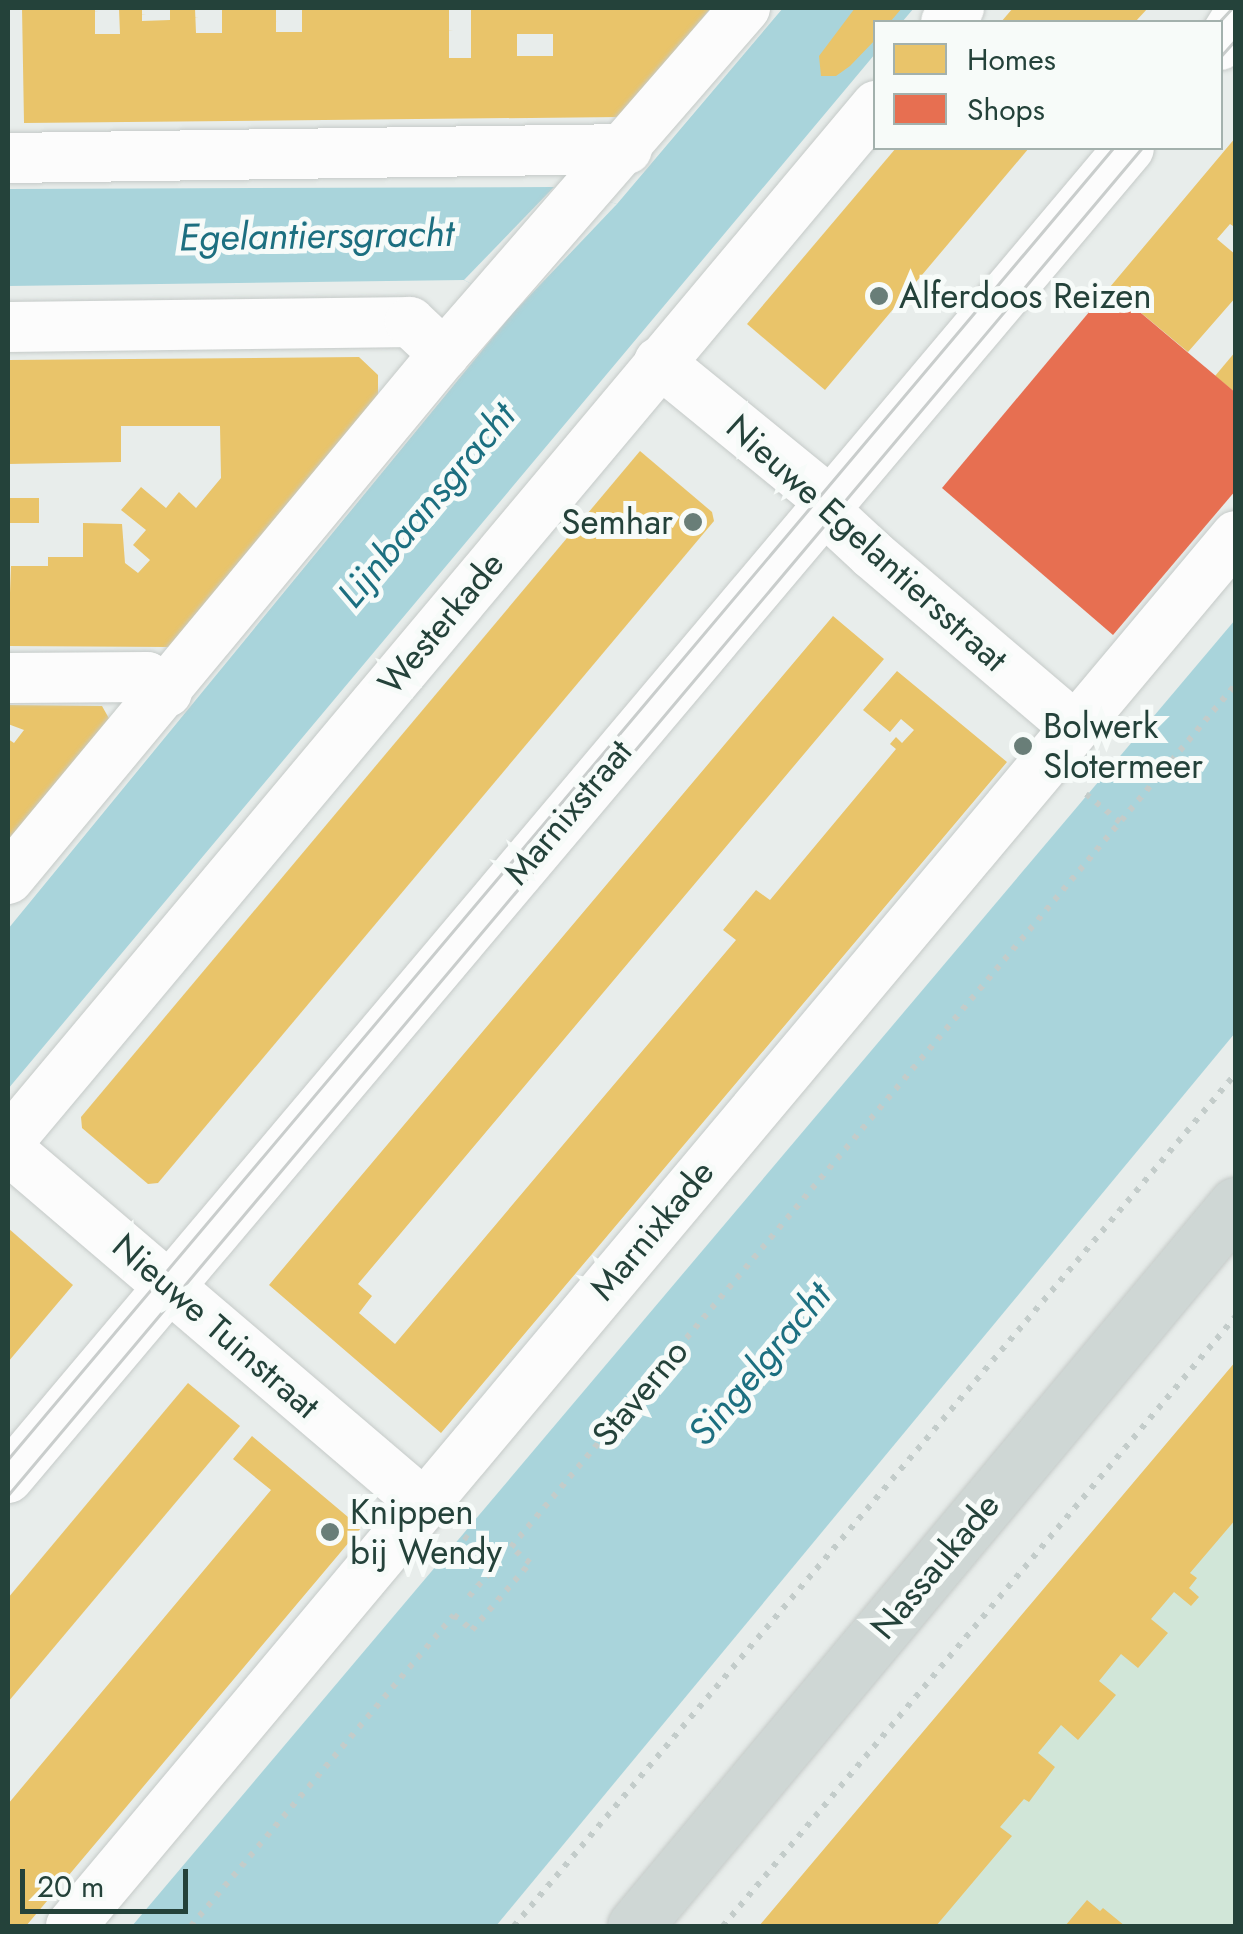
<!DOCTYPE html>
<html>
<head>
<meta charset="utf-8">
<style>
  body { margin:0 }
  #map { position:relative; width:1243px; height:1934px; overflow:hidden; background:#e8edeb; font-family:Jost,sans-serif }
  div>[style] { position:absolute }
  [style*='--x'] { left:calc(var(--x)*1px); top:calc(var(--y)*1px); width:calc(var(--w)*1px); rotate:calc(var(--a)*1deg) }
  .green>* { inset:0; background:#d1e6d8 }
  .water>* { inset:0; background:#a9d4db }
  .pier>* { inset:0; background:#e8edeb }
  .homes>* { inset:0; background:#e9c46a; transform-origin:0 0 }
  .shops>* { inset:0; background:#e76f51 }
  .path>* { height:6px; margin-top:-3px; transform-origin:0; background:repeating-linear-gradient(90deg,#c3ccca 0 5px,transparent 0 13px) }
  .roads { filter:drop-shadow(0 0 2px #c5cac8) drop-shadow(0 0 2px #c5cac8) }
  .street>* { height:50px; margin:-25px; padding:0 25px; transform-origin:25px; border-radius:25px; background:#fcfcfc }
  .primary>* { height:55px; margin:-27.5px; padding:0 27.5px; transform-origin:27.5px; border-radius:27.5px; background:#cfd7d5 }
  .tram>* { height:2.5px; margin:-1.25px; padding:0 1.25px; transform-origin:1.25px; border-radius:1.25px; background:#c9cdcc }
  .dots>* { width:28px; height:28px; translate:-50% -50%; box-sizing:border-box; border:5px solid #f7fbf9; border-radius:50% }
  span { translate:-50% -50%; white-space:nowrap; text-align:center; line-height:1.15; -webkit-text-stroke:10px #f7fbf9; paint-order:stroke }
  .poi-label { font-size:35px; color:#24423a }
  .left { translate:0 -50%; text-align:left }
  .right { translate:-100% -50%; text-align:right }
  .street-label { font-size:35px; color:#24423a }
  .water-label { font-size:38px; color:#1c6f80; font-style:italic }
  .frame { position:absolute; inset:0; border:10px solid #24423a; pointer-events:none }
  .legend { position:absolute; left:873px; top:20px; width:350px; height:130px; box-sizing:border-box; background:#f7fbf9; border:2px solid #a3b1ad; margin:0; padding:12px 18px; list-style:none; font-size:30px; color:#24423a }
  .legend li { display:flex; align-items:center; gap:20px; height:50px }
  .legend b { width:50px; border:2px solid #a3b1ad }
  .scale { position:absolute; left:20px; top:1869px; width:168px; height:45px; box-sizing:border-box; border:5px solid #24423a; border-top:0; padding-left:12px; font-size:30px; line-height:35px; white-space:nowrap; color:#24423a; -webkit-text-stroke:8px #f7fbf9; paint-order:stroke }
</style>
</head>
<body>
<div id="map">
  <div class="green">
    <div style="clip-path:polygon(1235px 1504px,1235px 1926px,886px 1926px)"></div>
  </div>
  <div class="water">
    <div style="clip-path:polygon(783px 8px,914px 8px,902px 22px,876px 22px,875px 54px,8px 1089px,8px 929px,517px 308px,464px 280px,8px 286px,8px 189px,554px 187px,617px 204px)"></div>
    <div style="clip-path:polygon(1235px 620px,1235px 1033px,496px 1926px,132px 1926px)"></div>
  </div>
  <div class="pier">
    <div style="clip-path:polygon(554px 187px,617px 204px,518px 308px,464px 280px)"></div>
  </div>
  <div class="homes">
    <div style="clip-path:polygon(evenodd,22px 8px,95px 8px,95px 34px,120px 34px,119px 8px,142px 8px,142px 21px,170px 20px,170px 8px,195px 8px,196px 33px,222px 33px,222px 8px,276px 8px,276px 32px,302px 32px,302px 8px,449px 8px,449px 58px,471px 58px,471px 8px,711px 8px,620px 117px,24px 123px,22px 8px,517px 34px,553px 34px,553px 56px,517px 56px,517px 34px)"></div>
    <div style="clip-path:polygon(855px 8px,902px 8px,890px 22px,876px 22px,876px 39px,850px 66px,836px 76px,821px 76px,819px 56px)"></div>
    <div style="clip-path:polygon(1013px 8px,1148px 8px,1135px 22px,1001px 22px)"></div>
    <div style="clip-path:polygon(1236px 137px,1236px 228px,1230px 224px,1217px 239px,1236px 255px,1236px 297px,1188px 352px,1110px 287px)"></div>
    <div style="clip-path:polygon(896px 148px,1029px 148px,825px 390px,747px 324px)"></div>
    <div style="clip-path:polygon(1236px 351px,1236px 393px,1215px 376px)"></div>
    <div style="clip-path:polygon(359px 357px,378px 375px,378px 407px,170px 647px,8px 646px,11px 566px,48px 566px,48px 557px,83px 557px,83px 523px,122px 524px,125px 563px,138px 573px,150px 560px,133px 545px,146px 530px,121px 510px,141px 487px,166px 508px,179px 492px,196px 508px,221px 478px,220px 426px,121px 426px,121px 462px,8px 464px,8px 360px)"></div>
    <div style="clip-path:polygon(640px 451px,712px 512px,714px 521px,158px 1183px,148px 1184px,82px 1128px,81px 1117px)"></div>
    <div style="left:10px;top:498px;width:29px;height:25px"></div>
    <div style="clip-path:polygon(833px 616px,884px 659px,358px 1284px,372px 1296px,359px 1313px,395px 1344px,736px 940px,723px 930px,756px 890px,770px 900px,896px 749px,890px 744px,896px 737px,902px 743px,914px 730px,901px 719px,890px 732px,863px 710px,897px 671px,1007px 762px,441px 1433px,269px 1285px)"></div>
    <div style="clip-path:polygon(8px 705px,102px 706px,111px 722px,8px 842px,8px 739px,14px 743px,24px 730px,8px 724px)"></div>
    <div style="clip-path:polygon(8px 1228px,73px 1285px,8px 1362px)"></div>
    <div style="clip-path:polygon(1236px 1361px,1236px 1519px,1190px 1573px,1197px 1578px,1189px 1588px,1199px 1597px,1191px 1606px,1174px 1592px,1151px 1619px,1168px 1633px,1138px 1668px,1121px 1654px,1099px 1681px,1116px 1695px,1078px 1740px,1061px 1725px,1038px 1753px,1055px 1767px,1029px 1802px,1024px 1799px,1000px 1827px,1012px 1836px,979px 1875px,936px 1926px,759px 1926px)"></div>
    <div style="clip-path:polygon(188px 1383px,240px 1426px,8px 1702px,8px 1598px)"></div>
    <div style="clip-path:polygon(252px 1436px,361px 1528px,26px 1926px,8px 1926px,8px 1804px,271px 1490px,233px 1459px)"></div>
    <div style="clip-path:polygon(1087px 1900px,1100px 1911px,1103px 1908px,1125px 1926px,1065px 1926px)"></div>
  </div>
  <div class="shops">
    <div style="clip-path:polygon(1110px 287px,1236px 393px,1236px 490px,1113px 635px,942px 488px)"></div>
  </div>
  <div class="path">
    <div style="--x:1086;--y:794;--w:44;--a:39.5"></div>
    <div style="--x:464;--y:1536;--w:43;--a:38.5"></div>
    <div style="--x:498;--y:1563;--w:49;--a:130.9"></div>
    <div style="--x:191;--y:1926;--w:407;--a:-49.8"></div>
    <div style="--x:454;--y:1615;--w:23;--a:40"></div>
    <div style="--x:472;--y:1630;--w:89;--a:-49.1"></div>
    <div style="--x:530;--y:1563;--w:25;--a:-140"></div>
    <div style="--x:511;--y:1547;--w:1127;--a:-49.97"></div>
    <div style="--x:514;--y:1926;--w:1118;--a:-49.75"></div>
    <div style="--x:723;--y:1926;--w:797;--a:-49.94"></div>
  </div>
  <div class="roads">
    <div class="street">
      <div style="--x:946;--y:22;--w:19;--a:-47"></div>
      <div style="--x:1220;--y:45;--w:31;--a:-58"></div>
      <div style="--x:8;--y:158;--w:619;--a:-0.83"></div>
      <div style="--x:8;--y:327;--w:402;--a:-0.7"></div>
      <div style="--x:410;--y:322;--w:47;--a:43.3"></div>
      <div style="--x:659;--y:362;--w:209;--a:39.2"></div>
      <div style="--x:821;--y:494;--w:24;--a:66"></div>
      <div style="--x:831;--y:516;--w:57;--a:42.9"></div>
      <div style="--x:873;--y:555;--w:262;--a:40.4"></div>
      <div style="--x:8;--y:678;--w:139;--a:-0.4"></div>
      <div style="--x:147;--y:677;--w:25;--a:37"></div>
      <div style="--x:8;--y:879;--w:682;--a:-50.29"></div>
      <div style="--x:444;--y:354;--w:459;--a:-49"></div>
      <div style="--x:8;--y:1142;--w:1352;--a:-50.04"></div>
      <div style="--x:8;--y:1149;--w:547;--a:40.48"></div>
      <div style="--x:8;--y:1478;--w:1739;--a:-49.87"></div>
      <div style="--x:71;--y:1926;--w:1814;--a:-50.03"></div>
    </div>
    <div class="primary">
      <div style="--x:635;--y:1926;--w:939;--a:-50.19"></div>
    </div>
  </div>
  <div class="tram">
    <div style="--x:1219;--y:22;--w:19;--a:-47"></div>
    <div style="--x:1220;--y:57;--w:24;--a:-48"></div>
    <div style="--x:8;--y:1459;--w:1715;--a:-49.87"></div>
    <div style="--x:8;--y:1495;--w:1761;--a:-49.91"></div>
  </div>
  <div class="dots">
    <div style="left:879px;top:296px;background:#697e78"></div>
    <div style="left:693px;top:522px;background:#697e78"></div>
    <div style="left:1023px;top:746px;background:#697e78"></div>
    <div style="left:330px;top:1532px;background:#697e78"></div>
  </div>
  <div class="poi-label">
    <span class="left" style="left:899px;top:296px">Alferdoos Reizen</span>
    <span class="right" style="left:673px;top:522px">Semhar</span>
    <span class="left" style="left:1043px;top:746px">Bolwerk<br>Slotermeer</span>
    <span class="left" style="left:350px;top:1532px">Knippen<br>bij Wendy</span>
  </div>
  <div class="street-label">
    <span style="left:867px;top:543px;rotate:42deg">Nieuwe Egelantiersstraat</span>
    <span style="left:441px;top:623px;rotate:-50deg">Westerkade</span>
    <span style="left:568px;top:812px;rotate:-50deg">Marnixstraat</span>
    <span style="left:652px;top:1230px;rotate:-50deg">Marnixkade</span>
    <span style="left:216px;top:1326px;rotate:41deg">Nieuwe Tuinstraat</span>
    <span style="left:640px;top:1393px;rotate:-50deg">Staverno</span>
    <span style="left:935px;top:1566px;rotate:-50deg">Nassaukade</span>
  </div>
  <div class="water-label">
    <span style="left:316px;top:235px;rotate:-1deg">Egelantiersgracht</span>
    <span style="left:426px;top:505px;rotate:-50deg">Lijnbaansgracht</span>
    <span style="left:759px;top:1364px;rotate:-50deg">Singelgracht</span>
  </div>
  <div class="frame"></div>
  <ul class="legend">
  <li><b style="height:28px;background:#e9c46a"></b>Homes</li>
  <li><b style="height:28px;background:#e76f51"></b>Shops</li>
  </ul>
  <div class="scale">20 m</div>
</div>
</body>
</html>
